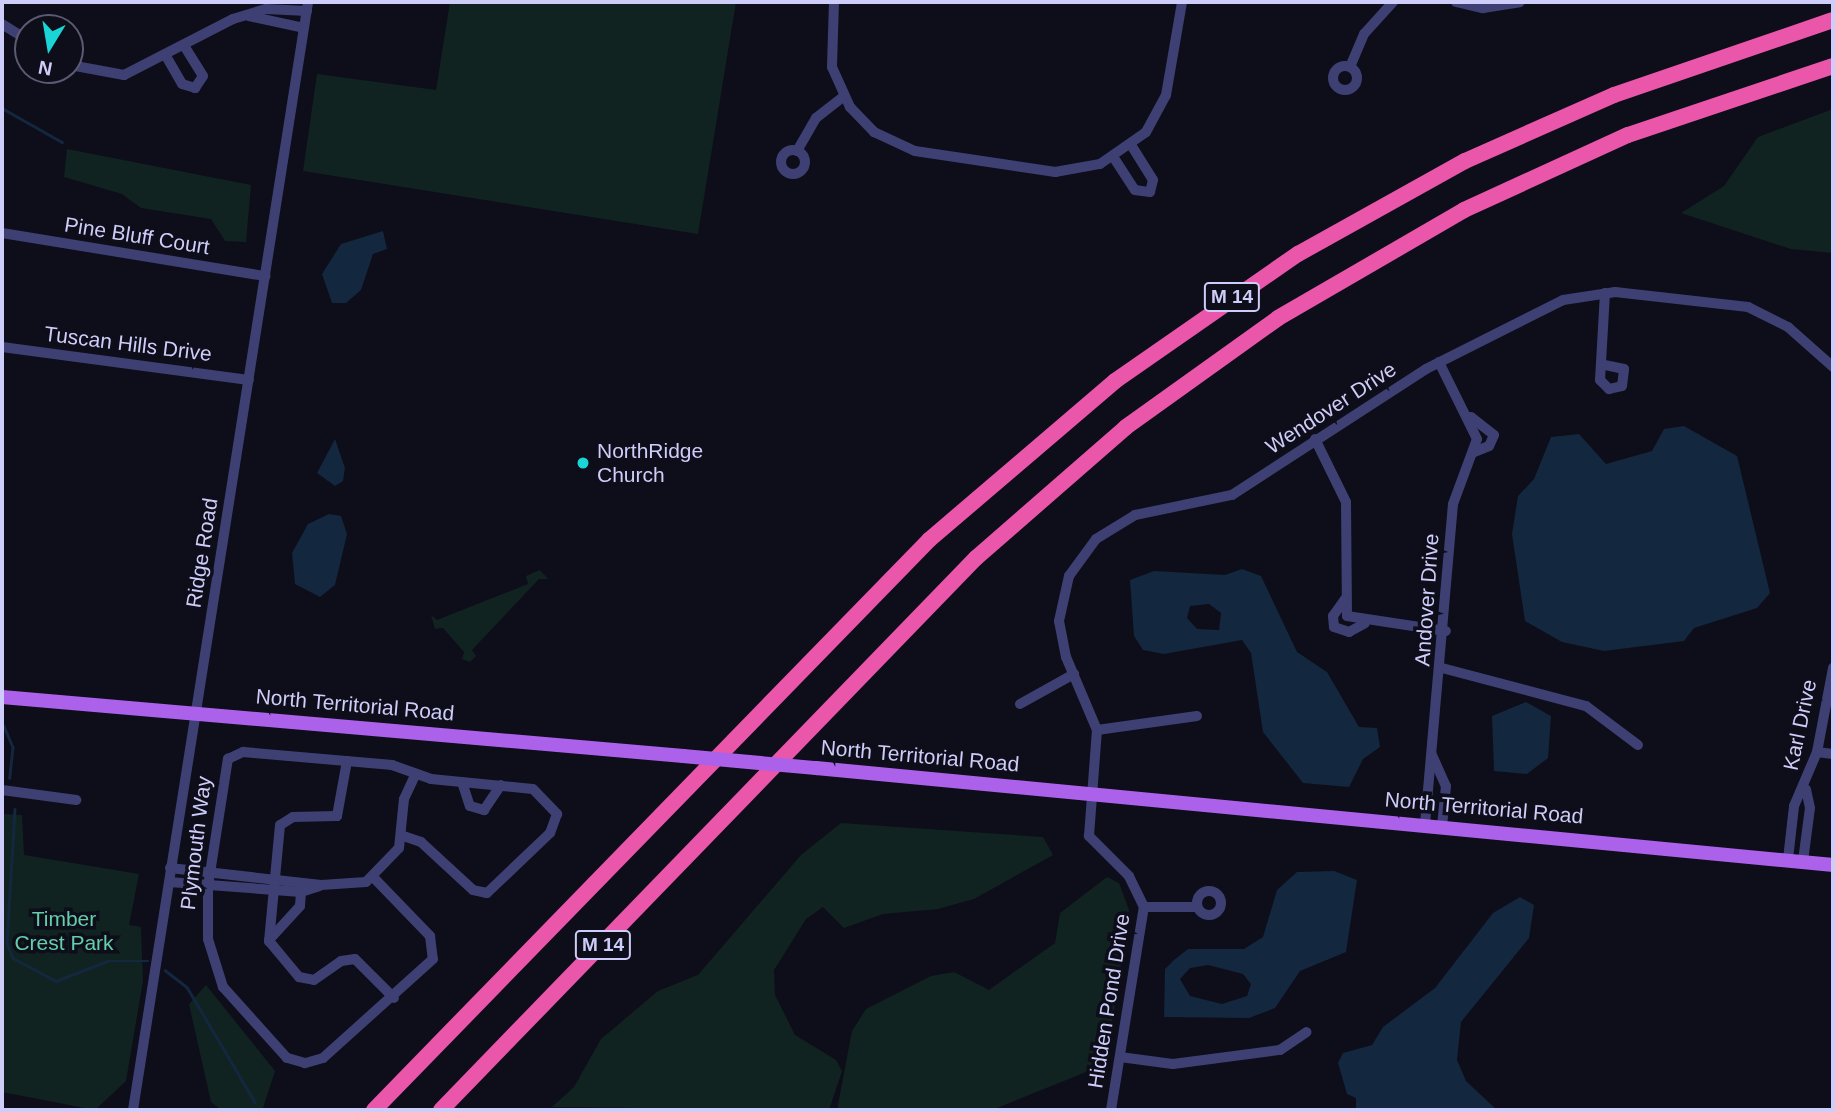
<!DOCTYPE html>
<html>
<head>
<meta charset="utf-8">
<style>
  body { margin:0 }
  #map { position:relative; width:1835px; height:1112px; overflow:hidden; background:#0e0d1a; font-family:Arial,sans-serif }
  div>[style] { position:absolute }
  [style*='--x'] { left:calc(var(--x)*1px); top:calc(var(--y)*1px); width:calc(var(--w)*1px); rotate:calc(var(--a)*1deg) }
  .green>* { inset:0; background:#112321 }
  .water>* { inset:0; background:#13273e }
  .stream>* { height:2.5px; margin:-1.25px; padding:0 1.25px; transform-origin:1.25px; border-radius:1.25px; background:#13273e }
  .minor>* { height:10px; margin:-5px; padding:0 5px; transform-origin:5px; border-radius:5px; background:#3e4074 }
  .minor>.ring { margin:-5px; padding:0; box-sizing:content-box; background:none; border:10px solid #3e4074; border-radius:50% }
  .major>* { height:14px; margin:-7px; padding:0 7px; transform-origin:7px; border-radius:7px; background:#ac61eb }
  .highway>* { height:16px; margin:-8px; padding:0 8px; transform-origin:8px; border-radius:8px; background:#ea57aa }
  .major-bridge>* { height:14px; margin:-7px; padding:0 7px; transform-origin:7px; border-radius:7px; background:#ac61eb }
  .dots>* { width:19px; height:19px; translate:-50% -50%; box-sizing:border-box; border:4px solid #0e0d1a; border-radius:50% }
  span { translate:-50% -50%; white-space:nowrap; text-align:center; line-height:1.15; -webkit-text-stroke:7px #0e0d1a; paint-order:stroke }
  .shield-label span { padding:2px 5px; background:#0e0d1a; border:2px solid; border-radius:5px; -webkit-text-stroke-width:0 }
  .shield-label { font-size:19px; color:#cecdf9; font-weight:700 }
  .street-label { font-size:21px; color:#cecdf9 }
  .poi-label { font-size:21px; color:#cecdf9 }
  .left { translate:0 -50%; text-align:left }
  .park-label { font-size:21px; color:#63ceaa }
  .frame { position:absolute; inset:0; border:4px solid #cecdf9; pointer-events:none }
  .north { position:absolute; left:14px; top:14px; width:70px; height:70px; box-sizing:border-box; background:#0e0d1a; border:2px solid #5b5a73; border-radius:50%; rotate:191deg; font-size:19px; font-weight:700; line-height:28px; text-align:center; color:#cecdf9 }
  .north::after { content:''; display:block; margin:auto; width:24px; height:32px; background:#1bd4d6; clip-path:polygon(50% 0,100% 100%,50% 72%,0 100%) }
</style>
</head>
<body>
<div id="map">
  <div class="green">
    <div style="clip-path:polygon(450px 2px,736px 2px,698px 234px,303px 171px,317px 74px,436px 90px)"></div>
    <div style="clip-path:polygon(1833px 109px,1833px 253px,1791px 249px,1681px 213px,1724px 186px,1758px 137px)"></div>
    <div style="clip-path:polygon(67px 149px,251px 185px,246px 242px,225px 241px,211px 219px,141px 208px,122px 194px,64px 177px)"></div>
    <div style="clip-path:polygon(540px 570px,548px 579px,539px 579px,472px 650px,476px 656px,470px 662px,462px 659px,464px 652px,443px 628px,435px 629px,431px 615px,437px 620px,528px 584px,526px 576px)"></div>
    <div style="clip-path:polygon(2px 814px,22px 815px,24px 855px,139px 874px,129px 925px,141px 927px,143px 981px,126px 1081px,95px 1110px,2px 1092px)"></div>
    <div style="clip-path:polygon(841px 823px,1043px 837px,1053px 855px,974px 899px,938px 909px,883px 914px,844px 928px,823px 907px,806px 919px,774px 970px,775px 995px,795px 1035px,836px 1060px,842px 1071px,829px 1110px,552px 1107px,574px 1087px,601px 1039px,658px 991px,698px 975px,801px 855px)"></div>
    <div style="clip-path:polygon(1107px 877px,1119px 883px,1129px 910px,1106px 1064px,992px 1110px,837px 1110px,852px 1031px,866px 1009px,931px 976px,954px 972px,989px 990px,1055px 943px,1060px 913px)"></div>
    <div style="clip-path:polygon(206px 985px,275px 1071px,263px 1108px,221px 1110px,211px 1102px,189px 1004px)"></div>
  </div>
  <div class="water">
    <div style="clip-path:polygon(383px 231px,387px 249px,373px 254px,361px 290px,346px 303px,332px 303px,322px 274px,341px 244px)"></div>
    <div style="clip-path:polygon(1684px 426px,1737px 456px,1770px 593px,1757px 608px,1694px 628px,1684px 641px,1604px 651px,1562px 642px,1525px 621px,1512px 534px,1518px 496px,1534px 479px,1551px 437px,1579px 434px,1606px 464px,1652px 451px,1664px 429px)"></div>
    <div style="clip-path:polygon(335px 439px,345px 468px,343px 481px,335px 486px,317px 473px)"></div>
    <div style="clip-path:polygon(329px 514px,341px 516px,347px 534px,335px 585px,320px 597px,295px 584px,292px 553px,308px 524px)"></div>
    <div style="clip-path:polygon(evenodd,1242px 569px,1261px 576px,1297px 652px,1327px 672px,1359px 727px,1377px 728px,1380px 747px,1363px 759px,1349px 787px,1303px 783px,1263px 732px,1251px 653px,1242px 640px,1164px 654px,1143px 650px,1134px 636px,1130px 580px,1154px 571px,1225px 575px,1242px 569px,1209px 604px,1221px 613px,1219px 630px,1197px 629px,1187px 618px,1190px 606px,1209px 604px)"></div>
    <div style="clip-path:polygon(1526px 702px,1551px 716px,1548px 758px,1527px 774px,1494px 771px,1492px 716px)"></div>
    <div style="clip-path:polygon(evenodd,1334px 871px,1357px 880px,1346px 952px,1300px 971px,1275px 1008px,1249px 1018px,1164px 1017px,1165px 969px,1174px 960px,1188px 949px,1244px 949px,1263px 937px,1277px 890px,1297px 872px,1334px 871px,1208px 965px,1243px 974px,1251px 984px,1247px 996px,1222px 1004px,1190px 996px,1180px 979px,1190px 968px,1208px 965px)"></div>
    <div style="clip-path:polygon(1520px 897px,1534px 905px,1529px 938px,1461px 1022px,1457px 1060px,1466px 1081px,1497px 1110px,1356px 1110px,1356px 1098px,1347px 1094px,1338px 1063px,1343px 1053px,1372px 1045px,1383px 1027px,1435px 988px,1493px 913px)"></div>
  </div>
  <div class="stream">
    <div style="--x:2;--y:108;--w:69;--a:29.5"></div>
    <div style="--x:4;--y:726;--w:23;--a:67"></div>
    <div style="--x:13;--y:747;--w:31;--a:96"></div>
    <div style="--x:15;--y:809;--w:134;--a:93.4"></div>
    <div style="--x:7;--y:943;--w:16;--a:68"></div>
    <div style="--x:13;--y:958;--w:49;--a:28.1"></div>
    <div style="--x:56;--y:981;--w:55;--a:-21.4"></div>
    <div style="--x:107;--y:961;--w:41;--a:0"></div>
    <div style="--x:165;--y:970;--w:28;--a:38"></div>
    <div style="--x:187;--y:987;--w:134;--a:59.4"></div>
  </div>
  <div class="minor">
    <div style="--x:834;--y:2;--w:65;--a:91.8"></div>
    <div style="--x:832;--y:67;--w:44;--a:65.8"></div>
    <div style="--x:850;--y:107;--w:35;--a:46"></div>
    <div style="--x:874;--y:132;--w:45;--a:24.9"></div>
    <div style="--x:915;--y:151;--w:142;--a:8.5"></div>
    <div style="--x:1055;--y:172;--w:46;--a:-10.1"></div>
    <div style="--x:1100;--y:164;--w:56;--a:-34.8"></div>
    <div style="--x:1146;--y:132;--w:42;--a:-61.6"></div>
    <div style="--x:1166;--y:95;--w:94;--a:-80.2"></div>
    <div style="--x:1456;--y:2;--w:28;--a:13"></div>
    <div style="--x:1483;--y:8;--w:37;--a:-9"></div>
    <div style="--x:249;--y:16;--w:56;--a:12.3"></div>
    <div style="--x:2;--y:24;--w:31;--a:32"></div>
    <div style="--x:166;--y:56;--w:32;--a:60"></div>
    <div style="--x:182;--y:84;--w:14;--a:17"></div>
    <div style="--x:195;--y:88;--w:14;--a:-56"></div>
    <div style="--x:203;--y:76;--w:36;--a:-122"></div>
    <div style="--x:70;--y:65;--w:55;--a:10.5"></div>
    <div style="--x:124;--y:75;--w:123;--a:-27.2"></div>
    <div style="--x:233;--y:19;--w:34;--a:-17"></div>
    <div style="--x:266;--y:9;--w:41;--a:2.8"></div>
    <div class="ring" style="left:1333px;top:66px;width:14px;height:14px"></div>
    <div style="--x:1350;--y:67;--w:36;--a:-67"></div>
    <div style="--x:1364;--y:34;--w:43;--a:-47.8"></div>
    <div class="ring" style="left:781px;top:150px;width:14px;height:14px"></div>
    <div style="--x:797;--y:151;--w:38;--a:-60"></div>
    <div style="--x:816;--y:118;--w:36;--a:-38"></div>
    <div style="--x:1114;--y:158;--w:38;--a:57"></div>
    <div style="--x:1135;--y:190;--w:15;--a:8"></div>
    <div style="--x:1150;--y:192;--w:12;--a:-76"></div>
    <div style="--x:1153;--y:180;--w:40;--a:-122"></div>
    <div style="--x:2;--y:233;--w:267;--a:9.3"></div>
    <div style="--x:1605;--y:293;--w:87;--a:93.3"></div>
    <div style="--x:1600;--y:380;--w:13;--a:45"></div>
    <div style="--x:1609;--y:389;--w:13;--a:-13"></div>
    <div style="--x:1622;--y:386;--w:17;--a:-83"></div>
    <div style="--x:1624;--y:369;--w:19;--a:-168"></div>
    <div style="--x:2;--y:347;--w:249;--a:7.6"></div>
    <div style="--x:1471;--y:417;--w:29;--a:38"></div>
    <div style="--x:1494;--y:435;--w:12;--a:114"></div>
    <div style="--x:1489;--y:446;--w:16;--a:158"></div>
    <div style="--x:1315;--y:439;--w:70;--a:63.8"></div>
    <div style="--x:1346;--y:502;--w:114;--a:89.5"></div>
    <div style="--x:1347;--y:616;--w:100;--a:8.6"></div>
    <div style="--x:1345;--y:599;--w:21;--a:125"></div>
    <div style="--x:1333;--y:616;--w:11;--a:85"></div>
    <div style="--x:1334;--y:627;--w:16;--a:18"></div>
    <div style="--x:1349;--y:632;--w:18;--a:-29"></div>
    <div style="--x:1442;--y:668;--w:149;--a:14.8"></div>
    <div style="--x:1586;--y:706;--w:65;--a:36.9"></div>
    <div style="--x:1020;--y:704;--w:62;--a:-29.1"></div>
    <div style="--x:1097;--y:730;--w:101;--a:-8"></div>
    <div style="--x:1817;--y:752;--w:16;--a:7"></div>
    <div style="--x:1432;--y:755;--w:34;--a:66"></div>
    <div style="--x:1446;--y:786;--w:40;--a:95.7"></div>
    <div style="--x:347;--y:761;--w:56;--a:100.3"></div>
    <div style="--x:337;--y:816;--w:44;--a:178.7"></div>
    <div style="--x:293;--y:817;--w:15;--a:148"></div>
    <div style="--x:280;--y:825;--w:117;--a:95.4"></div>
    <div style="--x:269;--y:941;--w:47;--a:50.2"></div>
    <div style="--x:299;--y:977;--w:15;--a:11"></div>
    <div style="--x:314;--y:980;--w:33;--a:-35"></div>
    <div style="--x:341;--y:961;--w:14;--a:-8"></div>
    <div style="--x:355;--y:959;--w:55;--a:45"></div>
    <div style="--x:462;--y:782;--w:25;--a:72"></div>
    <div style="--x:470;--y:806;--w:15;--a:16"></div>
    <div style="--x:484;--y:810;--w:30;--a:-56"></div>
    <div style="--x:2;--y:790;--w:75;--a:7.7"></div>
    <div style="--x:1425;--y:824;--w:321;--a:-85"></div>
    <div style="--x:1453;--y:504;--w:69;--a:-69.7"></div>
    <div style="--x:1477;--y:439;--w:86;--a:-116.3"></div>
    <div style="--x:1788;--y:859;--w:53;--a:-83.5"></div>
    <div style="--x:1794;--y:806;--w:59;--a:-66.9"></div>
    <div style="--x:1817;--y:752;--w:86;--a:-79.2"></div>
    <div style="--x:1803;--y:861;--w:53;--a:-82.5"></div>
    <div style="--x:1810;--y:808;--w:19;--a:-102"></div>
    <div style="--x:170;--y:868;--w:152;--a:6.4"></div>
    <div style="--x:321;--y:885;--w:45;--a:-3.8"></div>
    <div style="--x:366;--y:882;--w:47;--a:-45.9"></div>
    <div style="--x:399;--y:848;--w:49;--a:-84.2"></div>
    <div style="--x:404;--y:799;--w:26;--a:-65"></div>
    <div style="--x:374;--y:878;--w:81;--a:46"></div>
    <div style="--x:430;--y:936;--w:23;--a:83"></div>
    <div style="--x:433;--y:959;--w:148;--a:138"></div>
    <div style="--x:323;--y:1058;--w:19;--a:164"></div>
    <div style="--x:305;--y:1063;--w:19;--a:-164"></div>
    <div style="--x:287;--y:1058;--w:96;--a:-132"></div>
    <div style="--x:223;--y:987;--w:50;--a:-107.4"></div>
    <div style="--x:208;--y:939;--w:53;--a:-90"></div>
    <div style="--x:208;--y:886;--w:129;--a:-81.1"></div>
    <div style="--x:228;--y:759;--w:17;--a:-25"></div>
    <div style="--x:243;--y:752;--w:150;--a:5"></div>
    <div style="--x:392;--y:765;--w:41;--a:19.7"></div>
    <div style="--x:431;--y:779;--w:102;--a:5.6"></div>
    <div style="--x:533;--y:789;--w:35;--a:46"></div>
    <div style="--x:557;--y:814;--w:20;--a:110"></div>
    <div style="--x:550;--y:833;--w:87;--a:136.4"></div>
    <div style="--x:487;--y:893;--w:14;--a:-168"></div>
    <div style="--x:473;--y:890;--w:71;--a:-137.3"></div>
    <div style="--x:421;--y:842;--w:21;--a:-161"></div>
    <div style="--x:169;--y:882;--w:132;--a:4.3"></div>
    <div style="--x:301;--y:892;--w:19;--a:-18"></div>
    <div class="ring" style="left:1197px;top:891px;width:14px;height:14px"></div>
    <div style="--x:1144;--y:907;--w:53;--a:0"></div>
    <div style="--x:269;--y:940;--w:46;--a:-47.6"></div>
    <div style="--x:300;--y:906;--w:14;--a:-86"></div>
    <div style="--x:1120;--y:1057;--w:53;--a:7.5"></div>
    <div style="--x:1173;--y:1064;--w:108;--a:-7.5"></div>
    <div style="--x:1280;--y:1050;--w:32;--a:-34"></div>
    <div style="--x:133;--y:1110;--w:1122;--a:-81.02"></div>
    <div style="--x:1111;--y:1110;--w:206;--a:-80.8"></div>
    <div style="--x:1144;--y:907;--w:34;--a:-116"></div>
    <div style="--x:1129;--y:876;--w:57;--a:-135"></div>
    <div style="--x:1089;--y:836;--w:106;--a:-85.7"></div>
    <div style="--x:1097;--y:730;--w:79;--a:-113"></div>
    <div style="--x:1066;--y:657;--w:37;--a:-101"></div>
    <div style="--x:1059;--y:621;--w:46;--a:-77.5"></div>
    <div style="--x:1069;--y:576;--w:46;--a:-53.9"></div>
    <div style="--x:1096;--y:539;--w:46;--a:-31.6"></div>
    <div style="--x:1135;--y:515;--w:99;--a:-11.7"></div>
    <div style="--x:1232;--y:495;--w:231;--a:-33"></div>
    <div style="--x:1426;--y:369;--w:153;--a:-26.7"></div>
    <div style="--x:1563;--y:300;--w:53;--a:-8.7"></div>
    <div style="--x:1615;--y:292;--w:134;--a:6.4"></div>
    <div style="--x:1748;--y:307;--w:45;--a:26.6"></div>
    <div style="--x:1788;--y:327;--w:60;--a:41.6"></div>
  </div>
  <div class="major">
    <div style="--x:2;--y:697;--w:684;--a:4.95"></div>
    <div style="--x:816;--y:768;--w:1022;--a:5.45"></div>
  </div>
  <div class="highway">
    <div style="--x:374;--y:1110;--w:796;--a:-45.76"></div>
    <div style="--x:929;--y:540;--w:245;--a:-40.5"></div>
    <div style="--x:1115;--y:381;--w:223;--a:-34.8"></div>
    <div style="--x:1298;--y:254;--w:191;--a:-29.1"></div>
    <div style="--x:1465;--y:161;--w:163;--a:-23.9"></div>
    <div style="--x:1614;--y:95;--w:231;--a:-18.9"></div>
    <div style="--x:441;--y:1110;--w:769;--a:-45.9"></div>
    <div style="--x:976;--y:558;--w:199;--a:-41.1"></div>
    <div style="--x:1126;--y:427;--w:187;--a:-35.6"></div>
    <div style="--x:1278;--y:318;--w:215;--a:-30.1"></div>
    <div style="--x:1464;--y:210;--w:180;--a:-24.6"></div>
    <div style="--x:1628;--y:135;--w:216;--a:-18.6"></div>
  </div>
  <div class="major-bridge">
    <div style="--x:683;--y:756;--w:134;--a:5.2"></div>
  </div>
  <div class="dots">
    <div style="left:583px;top:463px;background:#1bd4d6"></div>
  </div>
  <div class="shield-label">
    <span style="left:1232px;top:297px">M 14</span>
    <span style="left:603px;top:945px">M 14</span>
  </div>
  <div class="street-label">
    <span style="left:137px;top:236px;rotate:9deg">Pine Bluff Court</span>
    <span style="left:128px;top:344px;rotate:7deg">Tuscan Hills Drive</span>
    <span style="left:1331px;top:408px;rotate:-33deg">Wendover Drive</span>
    <span style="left:202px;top:553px;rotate:-81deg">Ridge Road</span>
    <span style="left:1427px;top:600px;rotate:-86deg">Andover Drive</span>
    <span style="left:355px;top:705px;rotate:5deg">North Territorial Road</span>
    <span style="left:1800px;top:725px;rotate:-78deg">Karl Drive</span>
    <span style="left:920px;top:756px;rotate:5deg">North Territorial Road</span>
    <span style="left:1484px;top:808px;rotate:5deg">North Territorial Road</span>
    <span style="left:196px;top:843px;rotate:-83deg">Plymouth Way</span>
    <span style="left:1109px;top:1001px;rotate:-81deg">Hidden Pond Drive</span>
  </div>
  <div class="poi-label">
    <span class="left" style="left:597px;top:463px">NorthRidge<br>Church</span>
  </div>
  <div class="park-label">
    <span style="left:64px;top:931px">Timber<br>Crest Park</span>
  </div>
  <div class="frame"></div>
  <div class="north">N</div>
</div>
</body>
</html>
